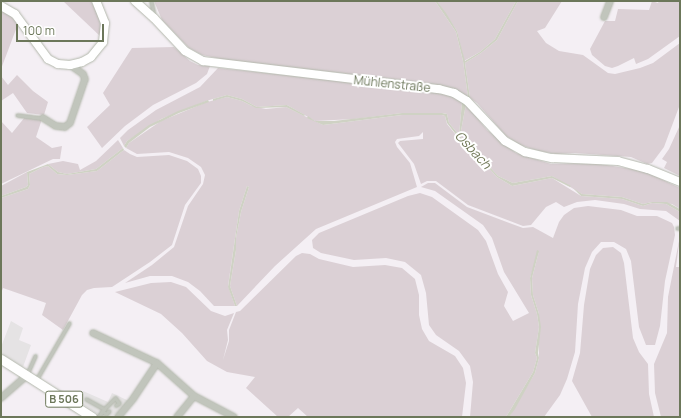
<!DOCTYPE html>
<html>
<head>
<meta charset="utf-8">
<style>
  body { margin:0 }
  #map { position:relative; width:681px; height:418px; overflow:hidden; background:#f4eff4; font-family:Manrope,sans-serif }
  div>[style] { position:absolute }
  [style*='--x'] { left:calc(var(--x)*1px); top:calc(var(--y)*1px); width:calc(var(--w)*1px); rotate:calc(var(--a)*1deg) }
  .built>* { inset:0; background:#e5e3e4 }
  .green>* { inset:0; background:#dbd0d5 }
  .water>* { inset:0; background:#cfd2c4 }
  .roads { filter:drop-shadow(0 0 1px #b3b8ac) drop-shadow(0 0 1px #b3b8ac) }
  .lane>* { height:3px; margin:-1.5px; padding:0 1.5px; transform-origin:1.5px; border-radius:1.5px; background:#c1c5bc }
  .street>* { height:6px; margin:-3px; padding:0 3px; transform-origin:3px; border-radius:3px; background:#c1c5bc }
  .secondary>* { height:8px; margin:-4px; padding:0 4px; transform-origin:4px; border-radius:4px; background:#fff }
  .primary>* { height:9px; margin:-4.5px; padding:0 4.5px; transform-origin:4.5px; border-radius:4.5px; background:#fff }
  span { translate:-50% -50%; white-space:nowrap; text-align:center; line-height:1.15; -webkit-text-stroke:4px #fff; paint-order:stroke }
  .shield-label span { padding:1px 3px; background:#fff; border:1px solid; border-radius:3px; -webkit-text-stroke-width:0 }
  .shield-label { font-size:11px; color:#6c775a; font-weight:700 }
  .street-label { font-size:12px; color:#6c775a }
  .water-label { font-size:13px; color:#727958; font-style:italic }
  .frame { position:absolute; inset:0; border:2px solid #6c775a; pointer-events:none }
  .scale { position:absolute; left:16px; top:24px; width:88px; height:18px; box-sizing:border-box; border:2px solid #6c775a; border-top:0; padding-left:5px; font-size:12px; line-height:14px; white-space:nowrap; color:#6c775a; -webkit-text-stroke:3px #fff; paint-order:stroke }
</style>
</head>
<body>
<div id="map">
  <div class="built">
    <div style="clip-path:polygon(11px 321px,23px 328px,19px 340px,31px 345px,23px 367px,1px 354px,1px 347px)"></div>
    <div style="clip-path:polygon(83px 391px,108px 402px,112px 393px,129px 401px,112px 417px,102px 417px,81px 403px)"></div>
  </div>
  <div class="green">
    <div style="clip-path:polygon(63px 1px,91px 1px,97px 13px,102px 29px,101px 37px)"></div>
    <div style="clip-path:polygon(154px 1px,435px 1px,456px 32px,463px 61px,468px 97px,437px 85px,420px 82px,226px 60px,202px 55px,189px 48px,162px 20px)"></div>
    <div style="clip-path:polygon(437px 1px,516px 1px,495px 39px,480px 52px,464px 61px,457px 31px)"></div>
    <div style="clip-path:polygon(518px 1px,562px 1px,545px 28px,537px 31px,546px 43px,559px 51px,583px 55px,608px 73px,615px 74px,640px 68px,653px 63px,680px 43px,679px 107px,664px 147px,652px 163px,647px 164px,631px 157px,575px 153px,556px 154px,539px 151px,520px 145px,506px 136px,477px 103px,470px 98px,465px 63px,481px 53px,497px 40px)"></div>
    <div style="clip-path:polygon(652px 1px,658px 3px,659px 1px,680px 1px,680px 36px,648px 59px,636px 64px,634px 58px,618px 66px,612px 68px,605px 66px,592px 55px,590px 49px,605px 21px,615px 21px,618px 9px,649px 10px)"></div>
    <div style="clip-path:polygon(1px 10px,8px 13px,18px 24px,1px 69px)"></div>
    <div style="clip-path:polygon(174px 47px,190px 61px,198px 65px,210px 66px,207px 74px,196px 83px,153px 105px,125px 126px,102px 148px,87px 127px,110px 105px,103px 93px,132px 48px)"></div>
    <div style="clip-path:polygon(218px 68px,432px 91px,451px 95px,462px 102px,459px 135px,449px 123px,447px 114px,443px 113px,402px 113px,354px 119px,315px 121px,287px 105px,257px 107px,242px 99px,227px 95px,206px 101px,161px 119px,127px 141px,124px 146px,120px 138px,128px 130px,156px 110px,200px 87px)"></div>
    <div style="clip-path:polygon(17px 75px,33px 91px,48px 102px,44px 115px,27px 113px,13px 93px,1px 101px,1px 76px,8px 85px)"></div>
    <div style="clip-path:polygon(227px 97px,242px 101px,252px 106px,266px 109px,286px 107px,323px 125px,402px 115px,442px 115px,445px 116px,447px 124px,465px 146px,475px 153px,497px 177px,512px 186px,552px 178px,581px 196px,622px 199px,643px 206px,652px 203px,666px 204px,680px 212px,680px 221px,666px 211px,640px 209px,624px 204px,595px 200px,577px 202px,564px 207px,556px 202px,546px 207px,531px 225px,523px 226px,468px 205px,436px 181px,427px 181px,421px 184px,414px 164px,398px 143px,400px 141px,423px 139px,423px 132px,419px 136px,397px 139px,395px 142px,397px 147px,410px 163px,417px 187px,316px 229px,275px 266px,237px 306px,230px 286px,236px 250px,236px 238px,241px 212px,249px 187px,247px 186px,239px 211px,228px 286px,235px 306px,214px 306px,200px 291px,188px 282px,172px 276px,150px 276px,125px 283px,152px 265px,174px 247px,188px 206px,203px 184px,205px 175px,201px 167px,188px 158px,169px 152px,137px 154px,126px 148px,129px 143px,161px 121px,207px 102px)"></div>
    <div style="clip-path:polygon(466px 104px,487px 130px,516px 153px,551px 164px,594px 163px,644px 171px,680px 188px,680px 209px,672px 204px,652px 202px,643px 204px,622px 197px,582px 194px,552px 176px,513px 183px,498px 176px,476px 152px,467px 145px,460px 136px)"></div>
    <div style="clip-path:polygon(25px 117px,42px 119px,36px 137px,52px 148px,62px 146px,60px 159px,53px 159px,1px 184px,1px 121px,12px 133px)"></div>
    <div style="clip-path:polygon(680px 125px,680px 176px,664px 168px,667px 162px,662px 159px,669px 149px)"></div>
    <div style="clip-path:polygon(118px 140px,123px 148px,96px 169px,67px 174px,58px 172px,48px 164px,63px 161px,78px 164px,80px 170px,96px 161px)"></div>
    <div style="clip-path:polygon(124px 150px,130px 154px,137px 157px,169px 155px,187px 161px,198px 169px,201px 176px,201px 183px,185px 205px,172px 245px,150px 262px,112px 287px,94px 288px,87px 290px,82px 295px,63px 330px,42px 315px,46px 303px,3px 288px,1px 293px,1px 198px,28px 189px,30px 185px,29px 174px,43px 167px,48px 166px,57px 174px,67px 175px,97px 171px)"></div>
    <div style="clip-path:polygon(27px 172px,28px 185px,26px 187px,1px 196px,1px 186px)"></div>
    <div style="clip-path:polygon(428px 183px,435px 183px,467px 207px,523px 228px,533px 227px,553px 238px,559px 222px,564px 215px,574px 208px,588px 206px,621px 210px,637px 216px,657px 216px,672px 223px,674px 227px,675px 235px,665px 281px,660px 326px,655px 345px,646px 345px,639px 327px,631px 261px,626px 249px,614px 242px,601px 242px,592px 252px,585px 268px,578px 304px,575px 352px,567px 379px,560px 395px,544px 417px,509px 417px,535px 373px,539px 358px,539px 314px,533px 295px,532px 278px,539px 251px,530px 278px,531px 295px,537px 314px,539px 327px,535px 353px,537px 358px,533px 372px,506px 417px,470px 417px,473px 382px,470px 366px,459px 351px,436px 335px,429px 325px,426px 293px,421px 275px,405px 262px,386px 258px,354px 260px,321px 253px,313px 248px,312px 240px,319px 233px,408px 196px,420px 193px,432px 197px,478px 230px,486px 241px,498px 274px,508px 292px,504px 306px,513px 321px,529px 313px,504px 272px,492px 238px,483px 225px,435px 191px,421px 187px)"></div>
    <div style="clip-path:polygon(680px 236px,676px 267px,680px 267px,680px 417px,661px 417px,655px 393px,654px 364px,667px 333px,668px 297px)"></div>
    <div style="clip-path:polygon(613px 247px,621px 253px,624px 263px,633px 338px,639px 352px,648px 364px,649px 394px,654px 417px,592px 417px,572px 381px,580px 353px,584px 305px,590px 269px,596px 255px,603px 248px)"></div>
    <div style="clip-path:polygon(302px 253px,310px 254px,319px 259px,353px 267px,385px 265px,402px 268px,415px 279px,419px 295px,419px 315px,422px 329px,429px 341px,455px 356px,463px 368px,466px 383px,462px 417px,308px 417px,298px 408px,288px 417px,278px 417px,246px 388px,255px 377px,227px 372px,207px 361px,182px 333px,161px 314px,115px 292px,151px 283px,171px 282px,186px 287px,211px 311px,225px 316px,234px 313px,227px 330px,228px 340px,223px 360px,229px 341px,229px 330px,236px 312px,240px 311px,296px 256px)"></div>
  </div>
  <div class="water">
    <div style="clip-path:polygon(435px 1px,437px 1px,446px 13px,457px 31px,465px 61px,480px 52px,495px 39px,516px 1px,518px 1px,497px 40px,481px 53px,465px 63px,470px 98px,468px 97px,463px 61px,456px 32px)"></div>
    <div style="clip-path:polygon(227px 95px,242px 99px,257px 107px,287px 105px,305px 115px,304px 116px,286px 107px,256px 108px,242px 101px,227px 97px,213px 101px,213px 99px)"></div>
    <div style="clip-path:polygon(208px 100px,209px 102px,179px 113px,150px 127px,129px 143px,126px 148px,124px 146px,127px 141px,149px 125px,178px 111px)"></div>
    <div style="clip-path:polygon(462px 102px,466px 104px,460px 136px,467px 145px,476px 152px,498px 176px,513px 183px,552px 176px,571px 186px,570px 187px,552px 178px,512px 186px,497px 177px,475px 153px,465px 146px,447px 123px,445px 116px,442px 115px,402px 115px,323px 125px,307px 118px,308px 116px,315px 121px,334px 121px,402px 113px,442px 113px,447px 114px,449px 123px,459px 135px)"></div>
    <div style="clip-path:polygon(123px 148px,124px 150px,97px 171px,67px 175px,57px 174px,48px 166px,43px 167px,29px 174px,30px 185px,28px 189px,1px 198px,1px 196px,26px 187px,28px 185px,27px 172px,43px 166px,48px 164px,58px 172px,67px 174px,96px 169px)"></div>
    <div style="clip-path:polygon(247px 186px,249px 187px,241px 212px,236px 238px,236px 250px,230px 286px,237px 306px,235px 306px,228px 287px,239px 211px)"></div>
    <div style="clip-path:polygon(573px 188px,582px 194px,622px 197px,643px 204px,652px 202px,667px 202px,680px 209px,680px 212px,666px 204px,652px 203px,643px 206px,622px 199px,581px 196px)"></div>
    <div style="clip-path:polygon(537px 250px,539px 251px,532px 278px,533px 295px,539px 314px,541px 327px,538px 353px,539px 358px,535px 373px,515px 409px,509px 417px,506px 417px,533px 372px,537px 358px,535px 353px,539px 327px,537px 314px,531px 295px,530px 278px)"></div>
  </div>
  <div class="roads">
    <div class="lane">
      <div style="--x:151;--y:1;--w:15;--a:79"></div>
      <div style="--x:17;--y:115;--w:26;--a:7"></div>
      <div style="--x:677;--y:228;--w:3;--a:0"></div>
      <div style="--x:27;--y:374;--w:20;--a:-66"></div>
      <div style="--x:36;--y:380;--w:66;--a:-59.9"></div>
      <div style="--x:86;--y:399;--w:21;--a:29"></div>
      <div style="--x:102;--y:411;--w:5;--a:37"></div>
      <div style="--x:106;--y:414;--w:4;--a:-45"></div>
      <div style="--x:98;--y:417;--w:10;--a:-53"></div>
      <div style="--x:104;--y:409;--w:16;--a:-45"></div>
      <div style="--x:115;--y:398;--w:6;--a:51"></div>
      <div style="--x:119;--y:403;--w:4;--a:146"></div>
    </div>
    <div class="street">
      <div style="--x:604;--y:17;--w:17;--a:-69"></div>
      <div style="--x:43;--y:118;--w:15;--a:32"></div>
      <div style="--x:56;--y:126;--w:9;--a:6"></div>
      <div style="--x:65;--y:127;--w:6;--a:-39"></div>
      <div style="--x:70;--y:123;--w:46;--a:-71.2"></div>
      <div style="--x:85;--y:79;--w:5;--a:-112"></div>
      <div style="--x:83;--y:74;--w:16;--a:-145"></div>
      <div style="--x:93;--y:333;--w:71;--a:25.1"></div>
      <div style="--x:157;--y:363;--w:50;--a:41.7"></div>
      <div style="--x:194;--y:396;--w:45;--a:27.7"></div>
      <div style="--x:1;--y:398;--w:35;--a:-41"></div>
      <div style="--x:118;--y:417;--w:23;--a:-50"></div>
      <div style="--x:133;--y:399;--w:43;--a:-56.3"></div>
      <div style="--x:177;--y:417;--w:27;--a:-51"></div>
    </div>
    <div class="secondary">
      <div style="--x:135;--y:1;--w:25;--a:42"></div>
      <div style="--x:154;--y:18;--w:45;--a:46.8"></div>
      <div style="--x:185;--y:51;--w:21;--a:29"></div>
      <div style="--x:203;--y:61;--w:238;--a:6.8"></div>
      <div style="--x:439;--y:89;--w:16;--a:15"></div>
      <div style="--x:454;--y:93;--w:15;--a:32"></div>
      <div style="--x:467;--y:101;--w:55;--a:46.5"></div>
      <div style="--x:505;--y:141;--w:23;--a:29"></div>
      <div style="--x:525;--y:152;--w:28;--a:13"></div>
      <div style="--x:552;--y:158;--w:66;--a:2.6"></div>
      <div style="--x:618;--y:161;--w:31;--a:15"></div>
      <div style="--x:648;--y:169;--w:35;--a:22"></div>
      <div style="--x:1;--y:6;--w:16;--a:30"></div>
      <div style="--x:15;--y:14;--w:56;--a:53.7"></div>
      <div style="--x:48;--y:59;--w:11;--a:27"></div>
      <div style="--x:58;--y:64;--w:12;--a:5"></div>
      <div style="--x:70;--y:65;--w:12;--a:-14"></div>
      <div style="--x:82;--y:62;--w:10;--a:-29"></div>
      <div style="--x:91;--y:57;--w:19;--a:-51"></div>
      <div style="--x:103;--y:42;--w:19;--a:-84"></div>
      <div style="--x:105;--y:23;--w:24;--a:-112"></div>
    </div>
    <div class="primary">
      <div style="--x:1;--y:359;--w:108;--a:32.5"></div>
    </div>
  </div>
  <div class="shield-label">
    <span style="left:64px;top:399px">B 506</span>
  </div>
  <div class="street-label">
    <span style="left:392px;top:84px;rotate:6deg">Mühlenstraße</span>
  </div>
  <div class="water-label">
    <span style="left:473px;top:150px;rotate:47deg">Osbach</span>
  </div>
  <div class="frame"></div>
  <div class="scale">100 m</div>
</div>
</body>
</html>
